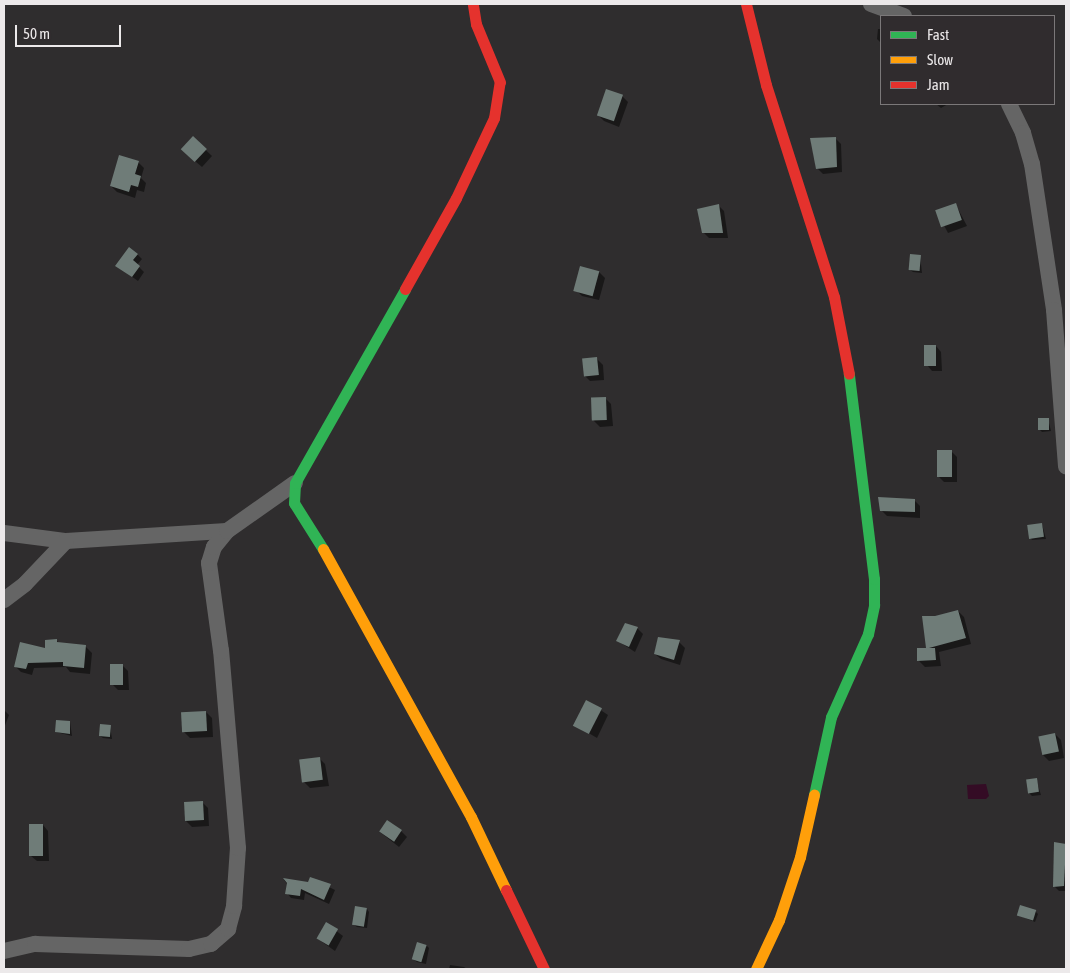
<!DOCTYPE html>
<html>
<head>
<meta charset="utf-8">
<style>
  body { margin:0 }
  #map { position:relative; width:1070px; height:973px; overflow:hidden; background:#2f2d2e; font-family:"Asap Condensed",sans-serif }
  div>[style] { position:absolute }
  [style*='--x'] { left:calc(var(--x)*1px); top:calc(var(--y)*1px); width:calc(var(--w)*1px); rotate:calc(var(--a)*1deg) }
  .water>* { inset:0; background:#340c25 }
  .shadow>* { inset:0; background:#0007 }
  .building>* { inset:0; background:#6f7c78; transform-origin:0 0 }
  .street>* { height:16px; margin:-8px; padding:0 8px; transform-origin:8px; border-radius:8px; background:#656565 }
  .fast>* { height:11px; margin:-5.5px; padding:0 5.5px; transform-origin:5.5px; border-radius:5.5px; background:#30b455 }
  .slow>* { height:11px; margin:-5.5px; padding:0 5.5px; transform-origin:5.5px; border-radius:5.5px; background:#ff9f0a }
  .jam>* { height:11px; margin:-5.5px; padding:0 5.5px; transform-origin:5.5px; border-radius:5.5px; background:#e5322d }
  span { translate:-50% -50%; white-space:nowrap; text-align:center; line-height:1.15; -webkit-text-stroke:5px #302c2e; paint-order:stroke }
  .frame { position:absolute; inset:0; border:5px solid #ece9ea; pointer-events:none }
  .legend { position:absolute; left:880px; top:15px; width:175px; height:90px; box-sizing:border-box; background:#302c2e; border:1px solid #7b7879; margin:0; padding:6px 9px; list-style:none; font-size:15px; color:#ece9ea }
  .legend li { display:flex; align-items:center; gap:10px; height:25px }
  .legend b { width:25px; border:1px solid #7b7879 }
  .scale { position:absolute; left:15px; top:25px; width:106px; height:22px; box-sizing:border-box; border:2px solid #ece9ea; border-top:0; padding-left:6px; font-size:15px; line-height:18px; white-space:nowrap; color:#ece9ea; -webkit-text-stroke:4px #302c2e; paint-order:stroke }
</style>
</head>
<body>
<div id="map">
  <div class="water">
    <div style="clip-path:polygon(986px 784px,989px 796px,986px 799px,968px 799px,967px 785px)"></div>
  </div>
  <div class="shadow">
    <div style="clip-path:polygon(878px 29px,881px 29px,881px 43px,877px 39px)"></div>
    <div style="clip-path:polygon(622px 96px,628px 102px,619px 127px,604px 121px,598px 115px)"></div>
    <div style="clip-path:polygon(936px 104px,948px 104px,941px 108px)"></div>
    <div style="clip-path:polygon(193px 138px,212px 156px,202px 167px,188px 155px)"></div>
    <div style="clip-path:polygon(835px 138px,841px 144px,842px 172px,823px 174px,817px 168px)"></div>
    <div style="clip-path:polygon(138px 162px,144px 168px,141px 178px,146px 183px,144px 192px,137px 190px,135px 198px,117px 192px,111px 186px)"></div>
    <div style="clip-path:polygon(718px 205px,724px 211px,728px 238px,709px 238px,703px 232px)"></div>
    <div style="clip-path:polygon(956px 205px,967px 226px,948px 233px,937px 212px)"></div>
    <div style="clip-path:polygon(137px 254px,142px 259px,137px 265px,144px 272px,138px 281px,117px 266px)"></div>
    <div style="clip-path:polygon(920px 256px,922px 273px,913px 272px,910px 270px)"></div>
    <div style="clip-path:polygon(581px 268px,599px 272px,605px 278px,599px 300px,582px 296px,576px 290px)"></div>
    <div style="clip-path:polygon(936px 346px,941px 352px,942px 371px,932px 371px,927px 365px)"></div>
    <div style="clip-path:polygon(597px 359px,603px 365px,604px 380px,590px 381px,584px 375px)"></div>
    <div style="clip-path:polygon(605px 398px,611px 404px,613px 426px,600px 427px,594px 421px)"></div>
    <div style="clip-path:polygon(1048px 419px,1051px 431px,1042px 432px,1039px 429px)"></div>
    <div style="clip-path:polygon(951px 451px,957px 457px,957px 482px,944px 482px,938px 476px)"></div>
    <div style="clip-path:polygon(914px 500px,920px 506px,920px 518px,887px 516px,881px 510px)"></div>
    <div style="clip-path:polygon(1042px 524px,1046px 539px,1032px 540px,1030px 537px)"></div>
    <div style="clip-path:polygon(958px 611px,964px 617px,971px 644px,939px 652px,941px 666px,925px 667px,919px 661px,927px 649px,935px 617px)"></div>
    <div style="clip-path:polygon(637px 628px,643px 634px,635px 652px,618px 641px)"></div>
    <div style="clip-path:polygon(56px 640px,60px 644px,86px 647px,92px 653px,90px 674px,70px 672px,66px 667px,34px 668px,32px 675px,21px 672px,15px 666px,47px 650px)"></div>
    <div style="clip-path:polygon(679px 642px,685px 648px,680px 665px,661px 659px,655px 654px)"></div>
    <div style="clip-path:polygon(122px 665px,128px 671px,129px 690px,118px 690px,112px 684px)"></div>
    <div style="clip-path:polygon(587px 701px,608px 715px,597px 738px,575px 725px)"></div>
    <div style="clip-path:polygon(4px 710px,9px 715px,4px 728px)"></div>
    <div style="clip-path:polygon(206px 712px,212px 718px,213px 737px,190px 738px,184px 732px)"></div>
    <div style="clip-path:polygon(70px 722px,72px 736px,56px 732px)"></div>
    <div style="clip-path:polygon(110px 726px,112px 739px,103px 738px,100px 736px)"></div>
    <div style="clip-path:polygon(1055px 734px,1061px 740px,1064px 758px,1049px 761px,1043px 755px)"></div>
    <div style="clip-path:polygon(319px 758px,325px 764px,329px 786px,310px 788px,304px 782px)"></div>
    <div style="clip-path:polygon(1036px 779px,1041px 795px,1032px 796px,1029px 793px)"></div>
    <div style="clip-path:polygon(202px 802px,208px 808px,209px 826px,192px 827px,186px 821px)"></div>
    <div style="clip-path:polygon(43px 825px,48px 831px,49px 861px,37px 861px,31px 856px)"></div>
    <div style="clip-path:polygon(401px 831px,407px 837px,399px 847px,380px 832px)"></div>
    <div style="clip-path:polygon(1055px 843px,1066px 845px,1066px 891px,1059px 891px,1054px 886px)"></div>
    <div style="clip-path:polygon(311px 878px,335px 890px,329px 904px,305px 893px,304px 900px,291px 898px,287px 893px,288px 885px,284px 880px,309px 883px)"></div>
    <div style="clip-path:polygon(367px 909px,369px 912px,367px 928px,357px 927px,354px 925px)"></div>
    <div style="clip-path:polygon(1035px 911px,1038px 914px,1035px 922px,1018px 915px)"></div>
    <div style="clip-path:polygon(327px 924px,343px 936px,335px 951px,318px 939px)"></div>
    <div style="clip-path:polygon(427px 946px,429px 948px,426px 964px,417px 962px,414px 960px)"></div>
    <div style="clip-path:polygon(450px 965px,464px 967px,467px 969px,449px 969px)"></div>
  </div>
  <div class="building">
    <div style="left:606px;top:89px;width:18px;height:28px;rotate:19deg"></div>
    <div style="left:193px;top:136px;width:19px;height:18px;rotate:43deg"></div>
    <div style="clip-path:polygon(836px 137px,837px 167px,816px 169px,810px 138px)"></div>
    <div style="clip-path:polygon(119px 155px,139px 161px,135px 174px,141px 176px,138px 187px,131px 185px,129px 192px,110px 186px)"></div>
    <div style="left:956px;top:203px;width:18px;height:22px;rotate:71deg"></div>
    <div style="clip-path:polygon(719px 204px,723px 233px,702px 233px,697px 209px)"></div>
    <div style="clip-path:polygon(129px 247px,138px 254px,133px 260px,140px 266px,132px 277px,115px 266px)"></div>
    <div style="left:910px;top:254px;width:11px;height:16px;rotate:5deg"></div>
    <div style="left:580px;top:266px;width:20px;height:26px;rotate:15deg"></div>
    <div style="left:924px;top:345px;width:12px;height:21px"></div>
    <div style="left:597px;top:357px;width:18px;height:15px;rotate:84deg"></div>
    <div style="left:606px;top:397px;width:23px;height:15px;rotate:88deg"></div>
    <div style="left:1038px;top:418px;width:11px;height:12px"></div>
    <div style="left:937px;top:450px;width:15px;height:27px"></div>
    <div style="clip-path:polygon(878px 497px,915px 499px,915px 512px,880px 511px)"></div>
    <div style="left:1042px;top:523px;width:14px;height:15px;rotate:82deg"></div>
    <div style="clip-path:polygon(958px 610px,966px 638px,929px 648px,935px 648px,936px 660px,917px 661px,917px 648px,926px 648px,922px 616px,935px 616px)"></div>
    <div style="clip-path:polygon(625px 623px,638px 627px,629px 647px,616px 641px)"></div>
    <div style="clip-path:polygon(658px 637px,680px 640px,674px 660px,654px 654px)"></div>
    <div style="clip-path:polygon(57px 639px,57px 642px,86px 645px,84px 668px,63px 666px,63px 662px,28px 663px,26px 669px,14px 667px,20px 642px,45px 648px,45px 640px)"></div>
    <div style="left:110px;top:664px;width:13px;height:21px"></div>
    <div style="left:586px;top:700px;width:18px;height:29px;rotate:27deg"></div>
    <div style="left:206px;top:711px;width:20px;height:25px;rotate:87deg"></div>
    <div style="clip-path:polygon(56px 720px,70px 721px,70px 734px,55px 732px)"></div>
    <div style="left:100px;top:724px;width:11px;height:12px;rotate:5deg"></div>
    <div style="left:1055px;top:733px;width:19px;height:17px;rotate:78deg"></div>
    <div style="left:320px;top:757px;width:23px;height:21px;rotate:83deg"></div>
    <div style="left:1037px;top:778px;width:14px;height:11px;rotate:82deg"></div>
    <div style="left:203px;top:801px;width:19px;height:19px;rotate:87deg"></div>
    <div style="left:387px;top:820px;width:18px;height:14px;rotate:34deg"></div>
    <div style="left:29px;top:824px;width:14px;height:32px"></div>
    <div style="clip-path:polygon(1054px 842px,1066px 844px,1064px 886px,1053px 887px)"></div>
    <div style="clip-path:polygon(310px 877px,331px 884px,324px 900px,301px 889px,300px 896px,285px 894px,287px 883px,283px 878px,308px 882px)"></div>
    <div style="left:1020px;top:905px;width:17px;height:11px;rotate:17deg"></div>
    <div style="left:355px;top:906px;width:12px;height:19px;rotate:9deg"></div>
    <div style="left:326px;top:922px;width:14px;height:19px;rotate:30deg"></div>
    <div style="left:417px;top:942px;width:10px;height:18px;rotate:17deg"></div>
  </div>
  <div class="street">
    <div style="--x:871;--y:4;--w:35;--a:20"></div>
    <div style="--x:1009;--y:104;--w:32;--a:64"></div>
    <div style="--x:1023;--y:133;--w:32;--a:74"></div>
    <div style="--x:1032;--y:164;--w:148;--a:81.4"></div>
    <div style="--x:1054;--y:310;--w:157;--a:85.6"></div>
    <div style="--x:4;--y:533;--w:63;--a:7.4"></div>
    <div style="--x:66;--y:541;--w:161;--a:-3.6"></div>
    <div style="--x:4;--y:600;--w:26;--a:-37"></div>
    <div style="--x:25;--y:584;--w:59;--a:-46.4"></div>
    <div style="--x:4;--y:951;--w:32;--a:-13"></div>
    <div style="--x:35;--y:944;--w:154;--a:1.9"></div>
    <div style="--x:189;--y:949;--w:23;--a:-13"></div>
    <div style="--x:211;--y:944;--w:23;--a:-41"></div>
    <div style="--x:228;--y:929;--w:24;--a:-75"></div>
    <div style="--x:234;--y:906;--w:58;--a:-86.1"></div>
    <div style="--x:238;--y:848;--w:198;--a:-94.9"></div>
    <div style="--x:221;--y:651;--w:89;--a:-97.8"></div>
    <div style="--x:209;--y:563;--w:17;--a:-73"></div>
    <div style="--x:214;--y:547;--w:21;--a:-51"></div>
    <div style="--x:227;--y:531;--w:83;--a:-35.2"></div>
  </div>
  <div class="fast">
    <div style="--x:323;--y:549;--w:54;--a:-122.2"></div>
    <div style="--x:294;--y:503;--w:20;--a:-87"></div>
    <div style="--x:295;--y:483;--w:223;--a:-60.4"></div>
    <div style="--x:814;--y:795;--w:80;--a:-77.7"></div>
    <div style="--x:831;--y:717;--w:91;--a:-66"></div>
    <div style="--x:868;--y:634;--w:30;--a:-78"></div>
    <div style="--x:874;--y:605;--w:26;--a:-90"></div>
    <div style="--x:874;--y:579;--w:207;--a:-97"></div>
  </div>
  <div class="slow">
    <div style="--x:323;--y:549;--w:306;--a:61.1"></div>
    <div style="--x:471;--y:817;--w:81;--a:64.4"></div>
    <div style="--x:756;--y:969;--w:54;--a:-64.9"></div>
    <div style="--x:779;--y:920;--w:66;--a:-71.6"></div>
    <div style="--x:800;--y:857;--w:64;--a:-77.3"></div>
  </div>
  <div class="jam">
    <div style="--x:746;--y:4;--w:83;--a:76.1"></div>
    <div style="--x:766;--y:85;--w:223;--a:72.2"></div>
    <div style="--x:834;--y:297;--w:78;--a:79"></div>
    <div style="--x:405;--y:289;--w:104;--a:-60.7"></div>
    <div style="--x:456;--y:198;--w:89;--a:-64.6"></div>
    <div style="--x:494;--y:118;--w:36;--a:-81"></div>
    <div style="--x:500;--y:82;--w:63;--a:-112.5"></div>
    <div style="--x:476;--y:24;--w:20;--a:-99"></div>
    <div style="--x:506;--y:890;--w:88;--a:64.3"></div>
  </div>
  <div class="frame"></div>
  <ul class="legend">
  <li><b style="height:6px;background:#30b455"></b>Fast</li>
  <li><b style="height:6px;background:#ff9f0a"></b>Slow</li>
  <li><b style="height:6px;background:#e5322d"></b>Jam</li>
  </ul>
  <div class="scale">50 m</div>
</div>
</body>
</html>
